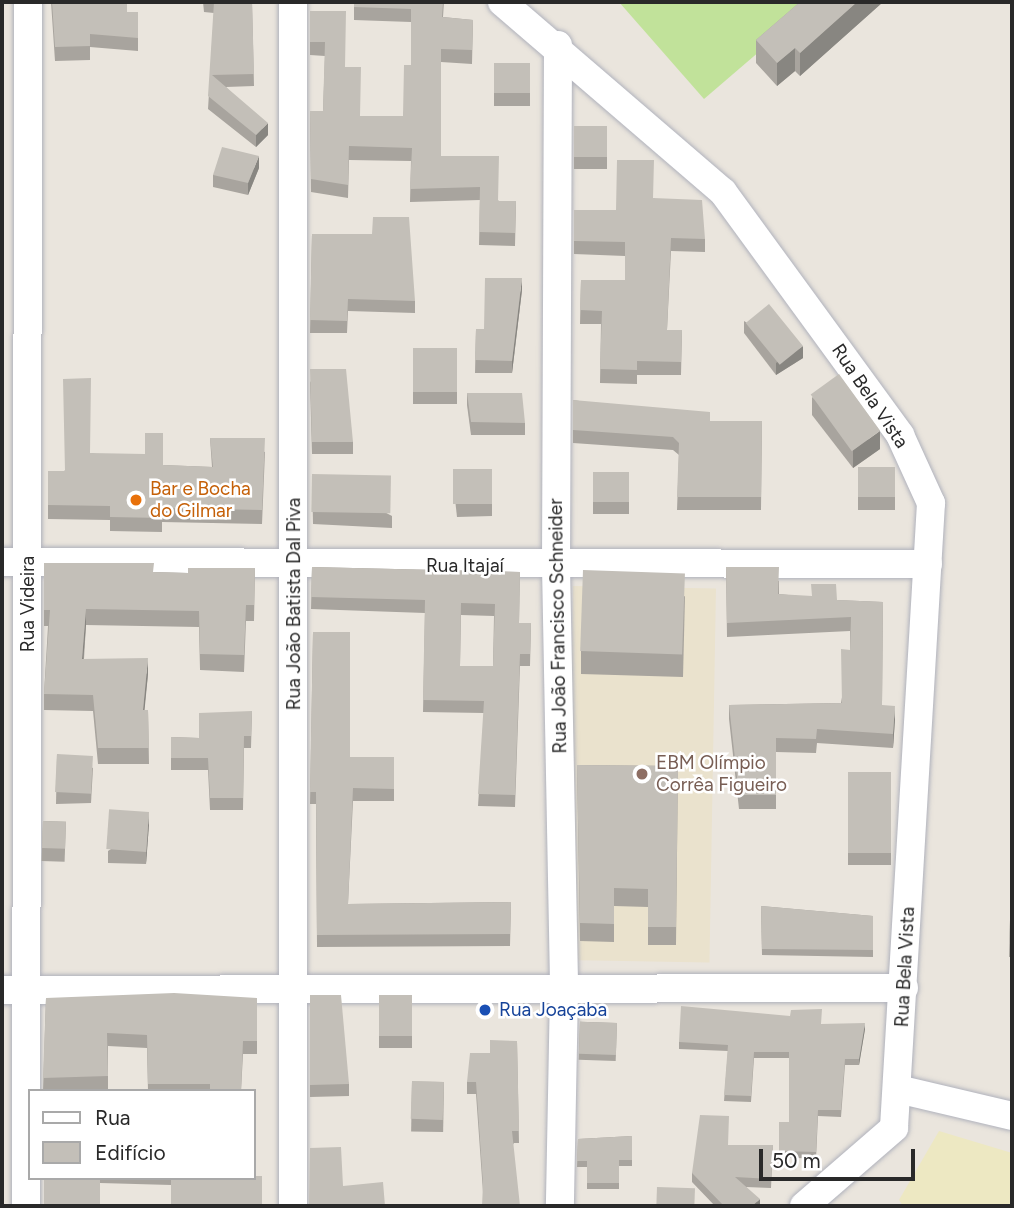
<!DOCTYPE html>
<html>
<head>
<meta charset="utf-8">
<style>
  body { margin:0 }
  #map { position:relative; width:1014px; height:1208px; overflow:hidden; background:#eae5dd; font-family:Figtree,sans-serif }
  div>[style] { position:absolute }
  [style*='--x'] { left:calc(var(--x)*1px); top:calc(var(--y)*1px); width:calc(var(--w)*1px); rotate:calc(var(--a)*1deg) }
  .education>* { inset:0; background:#eae2cd; transform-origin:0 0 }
  .sand>* { inset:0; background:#ede8c2 }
  .pitch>* { inset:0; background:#c1e29a }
  .roads { filter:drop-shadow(0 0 2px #b0b2bc) drop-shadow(0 0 2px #b0b2bc) }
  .minor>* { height:28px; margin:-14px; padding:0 14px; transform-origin:14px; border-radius:14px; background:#fff }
  .wall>* { inset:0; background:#a8a49e; transform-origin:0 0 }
  .shaded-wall>* { inset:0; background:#888681 }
  .building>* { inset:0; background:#c3bfb8; transform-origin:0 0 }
  .dots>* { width:19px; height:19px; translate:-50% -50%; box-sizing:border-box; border:4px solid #fff; border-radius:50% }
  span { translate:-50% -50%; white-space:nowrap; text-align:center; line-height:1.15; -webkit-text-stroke:5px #fff; paint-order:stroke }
  .street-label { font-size:19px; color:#292929 }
  .food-label { font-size:19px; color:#c56008 }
  .left { translate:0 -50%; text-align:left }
  .education-label { font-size:19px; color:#785e54 }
  .transit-label { font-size:19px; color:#164399 }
  .frame { position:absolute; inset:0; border:4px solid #292929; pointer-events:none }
  .legend { position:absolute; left:28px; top:1089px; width:228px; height:91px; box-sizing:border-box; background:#fff; border:2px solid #a9a9a9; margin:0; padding:9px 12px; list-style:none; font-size:21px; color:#292929 }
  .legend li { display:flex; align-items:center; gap:14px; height:35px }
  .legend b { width:35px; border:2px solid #a9a9a9 }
  .scale { position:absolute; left:759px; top:1149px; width:156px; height:32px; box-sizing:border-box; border:4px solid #292929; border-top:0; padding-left:9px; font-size:21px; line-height:24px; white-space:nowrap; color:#292929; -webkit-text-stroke:5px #fff; paint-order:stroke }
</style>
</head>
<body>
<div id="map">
  <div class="education">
    <div style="left:573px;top:586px;width:143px;height:374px;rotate:1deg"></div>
  </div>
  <div class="sand">
    <div style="clip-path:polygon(939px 1131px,1012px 1153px,1012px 1206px,903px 1206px,899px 1200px)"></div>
  </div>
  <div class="pitch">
    <div style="clip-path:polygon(619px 2px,817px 2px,704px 99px)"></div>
  </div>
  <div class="roads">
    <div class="minor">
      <div style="--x:293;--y:2;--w:1204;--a:90"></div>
      <div style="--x:502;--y:2;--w:291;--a:40.7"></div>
      <div style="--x:723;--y:192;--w:301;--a:53.9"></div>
      <div style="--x:900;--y:435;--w:75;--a:65.5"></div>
      <div style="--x:931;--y:503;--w:626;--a:93.39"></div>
      <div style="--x:894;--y:1128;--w:119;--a:139.1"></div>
      <div style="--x:558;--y:45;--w:521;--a:90.22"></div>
      <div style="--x:556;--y:566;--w:425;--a:88.9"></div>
      <div style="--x:564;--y:991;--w:215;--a:91.1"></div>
      <div style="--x:2;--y:562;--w:926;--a:0.12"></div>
      <div style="--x:2;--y:990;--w:902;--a:-0.13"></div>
      <div style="--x:898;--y:1089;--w:117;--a:13.3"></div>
      <div style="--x:26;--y:1206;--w:1204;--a:-89.9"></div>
    </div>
  </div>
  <div class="wall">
    <div style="clip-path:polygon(51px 2px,127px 2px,127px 12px,138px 12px,138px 51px,90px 47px,90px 60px,55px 61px)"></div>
    <div style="clip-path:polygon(203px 2px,252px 2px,254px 86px,226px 87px,268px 135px,256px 147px,208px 109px,214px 13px,204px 12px)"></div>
    <div style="clip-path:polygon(354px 2px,444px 2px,443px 17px,473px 20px,472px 64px,441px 62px,441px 156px,499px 201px,516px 201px,515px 246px,479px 245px,480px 200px,410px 202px,411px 161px,349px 160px,348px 198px,311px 192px,310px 111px,323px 111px,325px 56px,310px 55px,310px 11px,345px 67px,360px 116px,403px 116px,411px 65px,411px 22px,354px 20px)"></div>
    <div style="clip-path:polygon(800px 2px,883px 2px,800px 76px,795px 71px,777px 86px,756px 63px,756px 40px)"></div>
    <div style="left:494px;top:63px;width:36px;height:43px"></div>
    <div style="left:574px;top:126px;width:33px;height:43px"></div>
    <div style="clip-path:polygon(259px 168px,248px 195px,213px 187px,213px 175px)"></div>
    <div style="clip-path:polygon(654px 198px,705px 239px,705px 252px,671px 251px,667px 330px,682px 330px,681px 375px,637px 375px,637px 384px,600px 383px,601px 324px,580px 324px,581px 280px,625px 280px,625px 256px,574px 254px,574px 210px,616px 210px)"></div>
    <div style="clip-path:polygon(312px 234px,415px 301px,415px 313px,348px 311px,347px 333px,310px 333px)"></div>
    <div style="clip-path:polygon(522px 290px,512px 373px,475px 373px,476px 329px,484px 329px)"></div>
    <div style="clip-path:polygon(744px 321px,803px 358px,776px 375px,744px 333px)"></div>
    <div style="left:413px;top:348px;width:44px;height:56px"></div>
    <div style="clip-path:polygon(310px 381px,353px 442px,353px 454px,312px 454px)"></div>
    <div style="clip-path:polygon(467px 393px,525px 423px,525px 435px,471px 435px,467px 405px)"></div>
    <div style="clip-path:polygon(812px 397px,880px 449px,853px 468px,812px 415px)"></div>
    <div style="clip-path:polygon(573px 400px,710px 421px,762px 421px,761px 510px,677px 510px,679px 455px,673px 450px,573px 443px)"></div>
    <div style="clip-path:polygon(210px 438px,265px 452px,262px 524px,162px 522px,162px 532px,110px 531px,110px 520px,48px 519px,48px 471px,64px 471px,90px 453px,163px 465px,212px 467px)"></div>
    <div style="left:858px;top:467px;width:37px;height:43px"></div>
    <div style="clip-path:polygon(453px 469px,492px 469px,492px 516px,457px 517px,453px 481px)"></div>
    <div style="left:593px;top:472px;width:36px;height:42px"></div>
    <div style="clip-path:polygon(312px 474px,392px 516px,392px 528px,313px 524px)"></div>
    <div style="clip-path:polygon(44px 563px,154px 572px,188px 573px,255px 568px,254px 621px,246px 621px,244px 672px,200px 670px,199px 627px,86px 625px,84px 659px,148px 674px,144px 710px,148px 710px,149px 764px,98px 764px,93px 711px,44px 710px,44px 694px,48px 626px,44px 626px)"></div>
    <div style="clip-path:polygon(evenodd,312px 567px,520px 572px,519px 623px,531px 623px,530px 666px,520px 666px,515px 807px,478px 806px,484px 713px,423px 712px,425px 613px,311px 609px,312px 567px,461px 615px,494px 616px,493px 666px,460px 666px,461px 615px)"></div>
    <div style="clip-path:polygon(726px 567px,779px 581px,779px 594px,837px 600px,883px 602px,882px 705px,895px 719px,893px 748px,817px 743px,816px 753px,776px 752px,776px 809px,739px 809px,729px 719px,729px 705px,841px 703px,850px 650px,850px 631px,727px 637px)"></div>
    <div style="clip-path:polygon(685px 596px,683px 677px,581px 674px,581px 651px)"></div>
    <div style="clip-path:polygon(313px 632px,350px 757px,394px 770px,394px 801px,353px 801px,348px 904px,511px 902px,510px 946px,317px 947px,316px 804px,310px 804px)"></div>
    <div style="clip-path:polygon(252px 711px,251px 748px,244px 748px,243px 810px,210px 810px,208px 770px,171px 770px,171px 737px,199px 738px)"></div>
    <div style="left:2px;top:731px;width:1px;height:45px"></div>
    <div style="clip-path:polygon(57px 754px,93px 768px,91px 803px,56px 804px)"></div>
    <div style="clip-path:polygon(577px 765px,678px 766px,676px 945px,648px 945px,648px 907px,614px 906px,614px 942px,580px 941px)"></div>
    <div style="left:891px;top:772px;width:93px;height:43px;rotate:90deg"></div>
    <div style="left:43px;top:821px;width:23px;height:40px;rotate:2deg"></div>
    <div style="clip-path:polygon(149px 824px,146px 864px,108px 863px,108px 851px)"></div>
    <div style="clip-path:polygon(761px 906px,873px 916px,873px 957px,762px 955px)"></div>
    <div style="clip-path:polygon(1010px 920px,1012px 920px,1012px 957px,1009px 957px)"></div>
    <div style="clip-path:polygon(310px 995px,349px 1084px,349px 1096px,310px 1097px)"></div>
    <div style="left:412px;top:995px;width:53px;height:33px;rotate:90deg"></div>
    <div style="clip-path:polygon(46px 998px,257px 998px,257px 1054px,243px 1054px,241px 1091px,148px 1091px,147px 1048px,108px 1046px,108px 1089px,43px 1091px)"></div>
    <div style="left:617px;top:1023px;width:38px;height:37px;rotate:92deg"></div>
    <div style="clip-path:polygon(822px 1024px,865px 1029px,859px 1065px,845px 1065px,841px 1117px,818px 1116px,816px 1159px,779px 1157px,779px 1122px,789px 1122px,789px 1058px,754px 1058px,751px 1102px,724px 1101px,728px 1051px,679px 1049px,679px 1042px)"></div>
    <div style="clip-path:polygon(517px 1041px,519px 1143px,514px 1143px,483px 1192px,476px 1094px,467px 1094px,467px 1082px,490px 1053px)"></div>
    <div style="left:444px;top:1082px;width:50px;height:32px;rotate:91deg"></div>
    <div style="clip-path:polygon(632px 1136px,632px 1166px,619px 1166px,619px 1189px,587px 1189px,587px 1167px,577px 1167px,578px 1139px)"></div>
    <div style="clip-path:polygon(729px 1145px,773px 1145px,771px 1188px,746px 1187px,760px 1206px,715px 1206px,692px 1182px,692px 1173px)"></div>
    <div style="clip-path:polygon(43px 1178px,254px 1178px,171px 1185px,100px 1183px)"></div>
  </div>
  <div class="shaded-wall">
    <div style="clip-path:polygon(857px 2px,883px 2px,800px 76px,800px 53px)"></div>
    <div style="clip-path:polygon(795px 48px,795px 71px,777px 86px,777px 63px)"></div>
    <div style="clip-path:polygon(268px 123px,268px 135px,256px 147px,256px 135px)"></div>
    <div style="clip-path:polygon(259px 156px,259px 168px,248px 195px,248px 183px)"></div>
    <div style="clip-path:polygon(522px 278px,522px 290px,512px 373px,512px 361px)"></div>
    <div style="clip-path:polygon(803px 346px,803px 358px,776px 375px,776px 363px)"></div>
    <div style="clip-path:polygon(880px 431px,880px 449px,853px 468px,853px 450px)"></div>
    <div style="clip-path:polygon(86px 609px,86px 625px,82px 675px,82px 659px)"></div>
    <div style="clip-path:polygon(148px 658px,148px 674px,143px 726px,143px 710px)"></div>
    <div style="clip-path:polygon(895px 706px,895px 719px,893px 748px,893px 734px)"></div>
    <div style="clip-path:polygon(149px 812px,149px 824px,146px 864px,146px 852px)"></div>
    <div style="clip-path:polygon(865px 1023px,865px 1029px,859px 1065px,859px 1059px)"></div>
    <div style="clip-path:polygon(760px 1199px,760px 1206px,752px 1206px)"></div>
  </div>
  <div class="building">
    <div style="clip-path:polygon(52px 2px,127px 2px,127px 12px,138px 12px,138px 38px,90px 34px,90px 46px,55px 47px)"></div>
    <div style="clip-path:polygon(214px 2px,252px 2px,254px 74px,212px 75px,268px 123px,256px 135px,208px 96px)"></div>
    <div style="clip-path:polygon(354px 2px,443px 2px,442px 17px,473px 20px,472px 50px,441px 49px,441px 156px,499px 156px,498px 201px,516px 201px,515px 233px,479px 232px,480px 187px,410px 189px,412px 148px,349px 146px,348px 185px,311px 179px,310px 111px,323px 111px,325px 42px,310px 42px,310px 11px,346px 11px,345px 67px,361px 67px,360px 116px,403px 116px,404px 65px,411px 65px,411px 9px,354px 7px)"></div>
    <div style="clip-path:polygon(800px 2px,857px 2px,800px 53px,795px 48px,777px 63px,756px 40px)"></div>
    <div style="left:494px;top:63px;width:36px;height:30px"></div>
    <div style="left:574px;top:126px;width:33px;height:31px"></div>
    <div style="clip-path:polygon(222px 147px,259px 156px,248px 183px,213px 175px)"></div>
    <div style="clip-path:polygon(617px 160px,654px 160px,653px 198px,702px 200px,705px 239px,671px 238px,667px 330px,682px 330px,681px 362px,637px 361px,637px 370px,600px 369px,602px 311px,580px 310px,581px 280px,625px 280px,625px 242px,574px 241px,574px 210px,616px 210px)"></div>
    <div style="clip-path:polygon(373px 217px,409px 217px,415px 301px,348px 299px,347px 321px,310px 320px,312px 234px,372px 234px)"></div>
    <div style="clip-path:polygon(485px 278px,522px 278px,512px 361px,475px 360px,476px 329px,484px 329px)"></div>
    <div style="left:769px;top:304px;width:54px;height:30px;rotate:51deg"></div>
    <div style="left:413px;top:348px;width:44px;height:44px"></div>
    <div style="clip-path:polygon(310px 369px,346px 369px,353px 442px,312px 442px)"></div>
    <div style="left:839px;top:374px;width:70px;height:35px;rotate:54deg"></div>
    <div style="clip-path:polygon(91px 378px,90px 453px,145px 454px,145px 433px,163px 433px,163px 465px,213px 467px,210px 438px,265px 438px,262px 510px,162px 508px,162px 518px,110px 517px,110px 506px,48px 505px,48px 471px,65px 471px,63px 379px)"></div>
    <div style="clip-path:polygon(467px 393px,522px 393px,525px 423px,471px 422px)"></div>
    <div style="clip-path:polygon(573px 400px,710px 412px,710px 421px,762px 421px,761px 497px,677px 497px,679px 443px,673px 437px,573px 430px)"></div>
    <div style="left:858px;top:467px;width:37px;height:30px"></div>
    <div style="left:453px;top:469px;width:39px;height:35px"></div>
    <div style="left:593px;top:472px;width:36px;height:30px"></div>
    <div style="left:312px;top:474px;width:79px;height:38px;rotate:1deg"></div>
    <div style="clip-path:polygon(44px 563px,154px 563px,153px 572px,188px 573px,188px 568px,255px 568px,254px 605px,246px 605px,244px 655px,200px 654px,199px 611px,86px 609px,82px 659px,148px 658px,143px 710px,148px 710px,149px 748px,98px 748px,93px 695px,44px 694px,50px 610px,44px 610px)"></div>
    <div style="clip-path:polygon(evenodd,312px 567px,520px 572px,519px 623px,531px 623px,530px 654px,520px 654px,515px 795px,478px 794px,484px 701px,423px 700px,425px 600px,311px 597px,312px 567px,461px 603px,495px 604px,493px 666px,460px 666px,461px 603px)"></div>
    <div style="clip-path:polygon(726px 567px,779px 567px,778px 594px,812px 596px,811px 584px,836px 584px,837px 600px,883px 602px,882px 705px,895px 706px,893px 734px,817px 729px,816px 739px,776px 738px,776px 795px,739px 795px,729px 705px,842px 703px,841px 649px,850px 650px,851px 617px,727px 623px)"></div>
    <div style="left:583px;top:570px;width:102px;height:81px;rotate:2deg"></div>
    <div style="clip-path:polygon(313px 632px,350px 632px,350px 757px,394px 757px,394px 789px,353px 788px,348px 904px,511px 902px,510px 934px,317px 935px,316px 792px,310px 792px)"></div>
    <div style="clip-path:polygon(252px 711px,251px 736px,244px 736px,243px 798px,210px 798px,208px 758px,171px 758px,171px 737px,199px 738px,199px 713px)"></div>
    <div style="left:2px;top:731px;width:1px;height:24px"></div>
    <div style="left:57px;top:754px;width:36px;height:38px;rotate:3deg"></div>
    <div style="clip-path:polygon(577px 765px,678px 766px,676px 927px,648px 927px,648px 889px,614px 888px,614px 924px,580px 923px)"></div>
    <div style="left:891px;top:772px;width:81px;height:43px;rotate:90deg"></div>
    <div style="left:149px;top:812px;width:40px;height:40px;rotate:94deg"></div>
    <div style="left:43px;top:821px;width:23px;height:27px;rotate:2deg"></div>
    <div style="clip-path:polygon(761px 906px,873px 916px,873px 950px,762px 949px)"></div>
    <div style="clip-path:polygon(1010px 920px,1012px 920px,1012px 945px,1009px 944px)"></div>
    <div style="clip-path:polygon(174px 993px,257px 998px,257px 1041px,243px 1041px,241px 1091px,210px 1091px,210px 1084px,148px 1084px,147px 1035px,107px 1033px,108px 1076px,43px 1078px,46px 998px)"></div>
    <div style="clip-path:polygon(310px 995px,341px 995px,349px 1084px,310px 1085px)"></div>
    <div style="left:412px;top:995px;width:41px;height:33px;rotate:90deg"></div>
    <div style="clip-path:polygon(681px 1006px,790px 1016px,791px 1010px,822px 1009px,821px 1024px,865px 1023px,859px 1059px,845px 1059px,841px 1110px,818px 1110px,816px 1152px,779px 1151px,779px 1122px,789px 1122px,789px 1052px,754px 1052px,751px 1096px,724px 1095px,728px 1045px,679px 1042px)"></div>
    <div style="left:617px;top:1023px;width:32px;height:37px;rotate:92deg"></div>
    <div style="clip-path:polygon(490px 1040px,517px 1041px,519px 1131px,512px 1131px,520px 1206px,482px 1206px,483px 1184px,476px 1082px,467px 1082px,470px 1053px,490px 1053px)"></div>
    <div style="left:2px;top:1059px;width:1px;height:40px"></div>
    <div style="left:444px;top:1082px;width:38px;height:32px;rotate:92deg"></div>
    <div style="clip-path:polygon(700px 1115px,729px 1116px,728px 1145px,773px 1145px,771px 1179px,735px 1177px,760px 1199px,752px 1206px,724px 1206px,692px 1173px)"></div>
    <div style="clip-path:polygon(632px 1136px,632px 1160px,619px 1160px,619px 1183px,587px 1183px,587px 1161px,577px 1161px,578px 1139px)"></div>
    <div style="clip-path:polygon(341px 1147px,343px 1186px,383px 1182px,385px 1206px,309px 1206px,310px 1148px)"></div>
    <div style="clip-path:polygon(254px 1176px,262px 1176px,262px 1206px,171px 1206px,171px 1178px,254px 1178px)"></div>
    <div style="left:44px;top:1178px;width:56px;height:28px"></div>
    <div style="left:657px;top:1187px;width:38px;height:19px;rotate:2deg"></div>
  </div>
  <div class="dots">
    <div style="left:136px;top:500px;background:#e8710a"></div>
    <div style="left:642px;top:774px;background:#8d6e63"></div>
    <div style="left:485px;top:1010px;background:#1a4fb4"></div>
  </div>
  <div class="street-label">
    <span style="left:870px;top:396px;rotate:56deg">Rua Bela Vista</span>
    <span style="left:465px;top:566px">Rua Itajaí</span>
    <span style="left:28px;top:604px;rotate:-90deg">Rua Videira</span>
    <span style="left:294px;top:604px;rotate:-90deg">Rua João Batista Dal Piva</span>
    <span style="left:558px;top:626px;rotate:-91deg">Rua João Francisco Schneider</span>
    <span style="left:905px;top:967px;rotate:-87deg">Rua Bela Vista</span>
  </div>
  <div class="food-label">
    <span class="left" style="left:150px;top:500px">Bar e Bocha<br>do Gilmar</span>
  </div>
  <div class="education-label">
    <span class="left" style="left:656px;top:774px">EBM Olímpio<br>Corrêa Figueiro</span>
  </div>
  <div class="transit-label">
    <span class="left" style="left:499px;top:1010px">Rua Joaçaba</span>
  </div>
  <div class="frame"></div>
  <ul class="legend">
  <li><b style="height:9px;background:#fff"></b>Rua</li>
  <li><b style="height:19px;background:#c3bfb8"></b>Edifício</li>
  </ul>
  <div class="scale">50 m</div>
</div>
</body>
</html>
